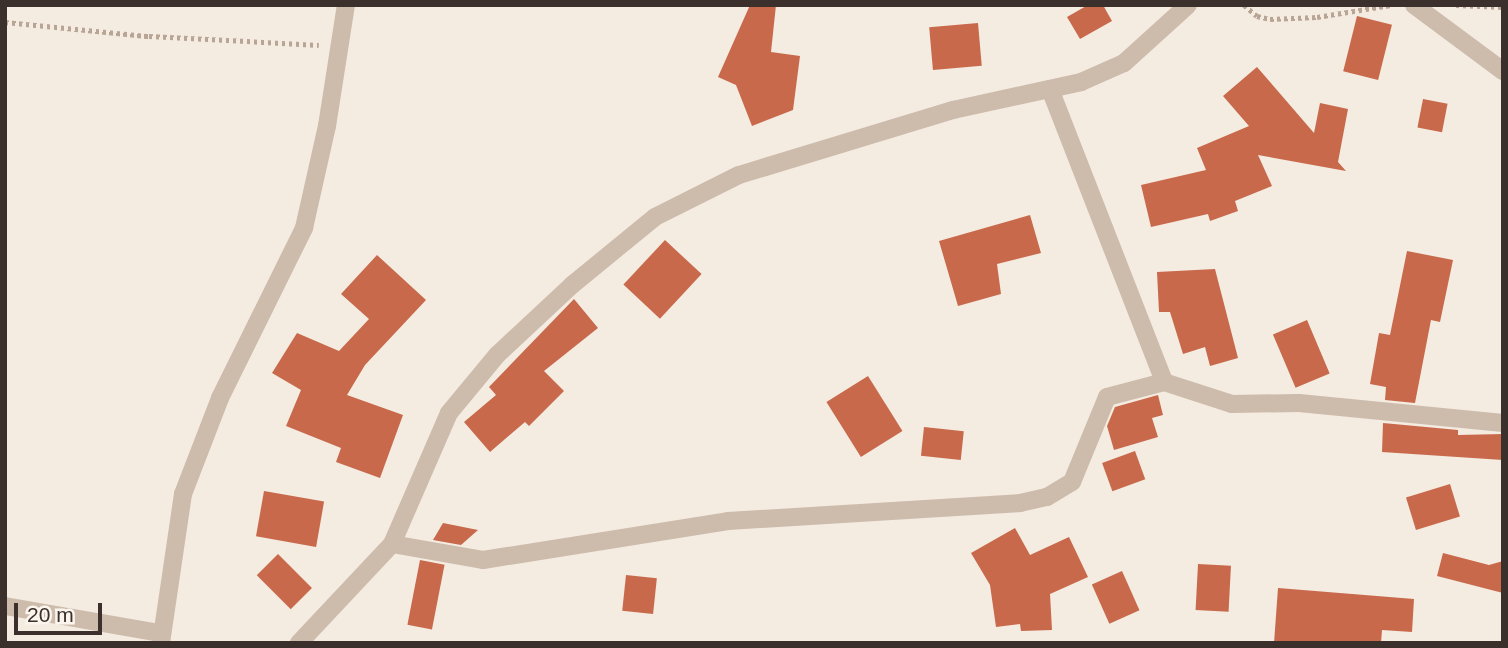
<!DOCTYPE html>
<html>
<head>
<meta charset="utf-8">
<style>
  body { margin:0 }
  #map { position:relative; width:1508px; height:648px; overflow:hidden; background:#f4ebe1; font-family:Arial,sans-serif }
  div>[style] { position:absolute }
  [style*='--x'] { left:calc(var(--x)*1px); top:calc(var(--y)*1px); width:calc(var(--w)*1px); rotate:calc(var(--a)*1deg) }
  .building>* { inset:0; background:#c8694b; transform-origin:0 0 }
  .path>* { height:4.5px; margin-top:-2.25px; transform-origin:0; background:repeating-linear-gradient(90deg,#b9a596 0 3.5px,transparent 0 7px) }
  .minor>* { height:18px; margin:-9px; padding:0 9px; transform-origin:9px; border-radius:9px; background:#cdbbac }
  span { translate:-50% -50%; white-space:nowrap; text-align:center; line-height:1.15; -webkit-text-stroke:6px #fbf5ee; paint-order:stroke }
  .frame { position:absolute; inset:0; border:7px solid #3b302b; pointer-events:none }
  .scale { position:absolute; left:14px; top:603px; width:88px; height:32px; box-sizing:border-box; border:4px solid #3b302b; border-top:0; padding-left:9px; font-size:21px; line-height:24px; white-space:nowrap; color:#3b302b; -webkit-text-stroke:5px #fbf5ee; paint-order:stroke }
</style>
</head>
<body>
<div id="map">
  <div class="building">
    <div style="clip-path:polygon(750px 5px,776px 5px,771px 52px,800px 56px,793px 110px,752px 126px,736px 85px,718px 77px)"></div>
    <div style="clip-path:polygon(1088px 5px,1103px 5px,1112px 21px,1080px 39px,1067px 17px)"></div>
    <div style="left:1357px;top:16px;width:36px;height:57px;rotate:14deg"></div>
    <div style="left:978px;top:23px;width:43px;height:49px;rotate:85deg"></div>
    <div style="clip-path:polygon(1257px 67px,1314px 133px,1320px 103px,1348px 109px,1338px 162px,1346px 171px,1258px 155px,1272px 186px,1235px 201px,1238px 211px,1210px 221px,1208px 214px,1151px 227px,1141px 185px,1206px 170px,1197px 148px,1249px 126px,1223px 96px)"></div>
    <div style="left:1423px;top:99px;width:25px;height:29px;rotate:11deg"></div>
    <div style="clip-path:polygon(1030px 215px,1041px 253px,997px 264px,1001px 294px,958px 306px,939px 241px)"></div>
    <div style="left:665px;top:240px;width:50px;height:61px;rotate:43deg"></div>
    <div style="clip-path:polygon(1407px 251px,1453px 260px,1440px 322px,1431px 320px,1415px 403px,1385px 400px,1386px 387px,1370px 384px,1379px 333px,1390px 335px)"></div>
    <div style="clip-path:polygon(377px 255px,426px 300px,365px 365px,347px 395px,403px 415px,380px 478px,336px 462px,341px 448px,286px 426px,301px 390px,272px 373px,297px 333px,339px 351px,369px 319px,341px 294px)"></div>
    <div style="clip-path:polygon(1215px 269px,1238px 358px,1210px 366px,1205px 347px,1183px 354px,1170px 312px,1159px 312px,1157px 272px)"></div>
    <div style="clip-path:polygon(574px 299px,598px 328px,544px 371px,564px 391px,529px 426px,525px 422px,490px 452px,464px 422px,496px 395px,489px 387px)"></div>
    <div style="left:1307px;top:320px;width:58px;height:37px;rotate:67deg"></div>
    <div style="left:868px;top:376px;width:65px;height:49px;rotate:58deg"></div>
    <div style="clip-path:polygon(1158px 395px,1163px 415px,1152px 418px,1158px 437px,1114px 450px,1107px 426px,1115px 407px)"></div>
    <div style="clip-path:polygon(1383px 423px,1458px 430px,1458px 435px,1503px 434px,1503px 460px,1382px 452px)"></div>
    <div style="left:924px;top:427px;width:40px;height:29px;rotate:6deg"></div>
    <div style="left:1135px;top:451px;width:30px;height:35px;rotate:70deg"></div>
    <div style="left:1450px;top:484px;width:34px;height:46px;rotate:73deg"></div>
    <div style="left:264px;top:491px;width:61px;height:46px;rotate:10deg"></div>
    <div style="clip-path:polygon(443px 523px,478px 530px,461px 545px,433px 540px)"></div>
    <div style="clip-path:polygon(1015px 528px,1030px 555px,1069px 537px,1088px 577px,1050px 594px,1052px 630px,1021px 631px,1020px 624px,996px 627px,990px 585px,971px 553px)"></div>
    <div style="clip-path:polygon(1443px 553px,1489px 565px,1503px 561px,1503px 593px,1437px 576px)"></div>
    <div style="left:278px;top:554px;width:48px;height:30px;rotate:45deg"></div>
    <div style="left:420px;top:560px;width:25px;height:66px;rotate:11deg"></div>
    <div style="left:1198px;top:564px;width:33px;height:46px;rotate:3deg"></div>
    <div style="left:1122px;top:571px;width:43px;height:33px;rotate:66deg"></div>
    <div style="left:626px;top:575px;width:31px;height:36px;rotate:6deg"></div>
    <div style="clip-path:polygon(1278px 588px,1414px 599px,1412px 632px,1382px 630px,1381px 643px,1274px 643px)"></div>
  </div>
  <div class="path">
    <div style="--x:1244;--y:5;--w:17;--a:40"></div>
    <div style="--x:1257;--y:16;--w:13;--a:13"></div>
    <div style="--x:1270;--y:19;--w:47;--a:-2.4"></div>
    <div style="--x:1317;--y:17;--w:75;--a:-9.2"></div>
    <div style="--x:1456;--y:5;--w:47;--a:2.4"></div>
    <div style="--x:5;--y:22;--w:145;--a:5.6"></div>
    <div style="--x:149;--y:36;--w:170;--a:3"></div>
  </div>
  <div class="minor">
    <div style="--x:1414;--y:5;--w:111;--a:36.6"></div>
    <div style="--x:1050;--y:89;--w:314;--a:68.7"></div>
    <div style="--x:392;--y:544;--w:92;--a:10"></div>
    <div style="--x:483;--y:560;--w:248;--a:-9"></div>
    <div style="--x:728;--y:521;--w:293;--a:-3.5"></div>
    <div style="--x:1020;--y:503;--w:28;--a:-13"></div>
    <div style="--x:1047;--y:497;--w:29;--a:-31"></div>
    <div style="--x:1072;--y:482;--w:92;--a:-67.6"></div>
    <div style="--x:1107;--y:397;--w:59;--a:-14.7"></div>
    <div style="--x:1164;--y:382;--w:71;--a:17.9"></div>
    <div style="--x:1232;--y:404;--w:67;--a:-0.9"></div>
    <div style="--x:1299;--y:403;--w:205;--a:5.6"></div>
    <div style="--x:5;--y:606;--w:157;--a:9.9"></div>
    <div style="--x:161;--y:643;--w:151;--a:-81.6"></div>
    <div style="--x:183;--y:494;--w:103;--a:-68.9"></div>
    <div style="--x:220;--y:398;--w:190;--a:-63.7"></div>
    <div style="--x:304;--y:228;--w:105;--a:-77.3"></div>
    <div style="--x:327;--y:126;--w:122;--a:-81.1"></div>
    <div style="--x:299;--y:643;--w:136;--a:-46.8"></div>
    <div style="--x:392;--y:544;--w:143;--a:-66.5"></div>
    <div style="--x:449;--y:413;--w:75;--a:-50.4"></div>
    <div style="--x:497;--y:355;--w:103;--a:-43"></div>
    <div style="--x:572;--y:285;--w:107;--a:-39.3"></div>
    <div style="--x:655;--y:217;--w:94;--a:-26.6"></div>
    <div style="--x:739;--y:175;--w:224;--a:-16.9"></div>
    <div style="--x:953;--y:110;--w:131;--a:-12.3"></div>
    <div style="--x:1081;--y:82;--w:47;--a:-23.8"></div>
    <div style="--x:1124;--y:63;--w:86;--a:-42.2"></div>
  </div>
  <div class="frame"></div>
  <div class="scale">20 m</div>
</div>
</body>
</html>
